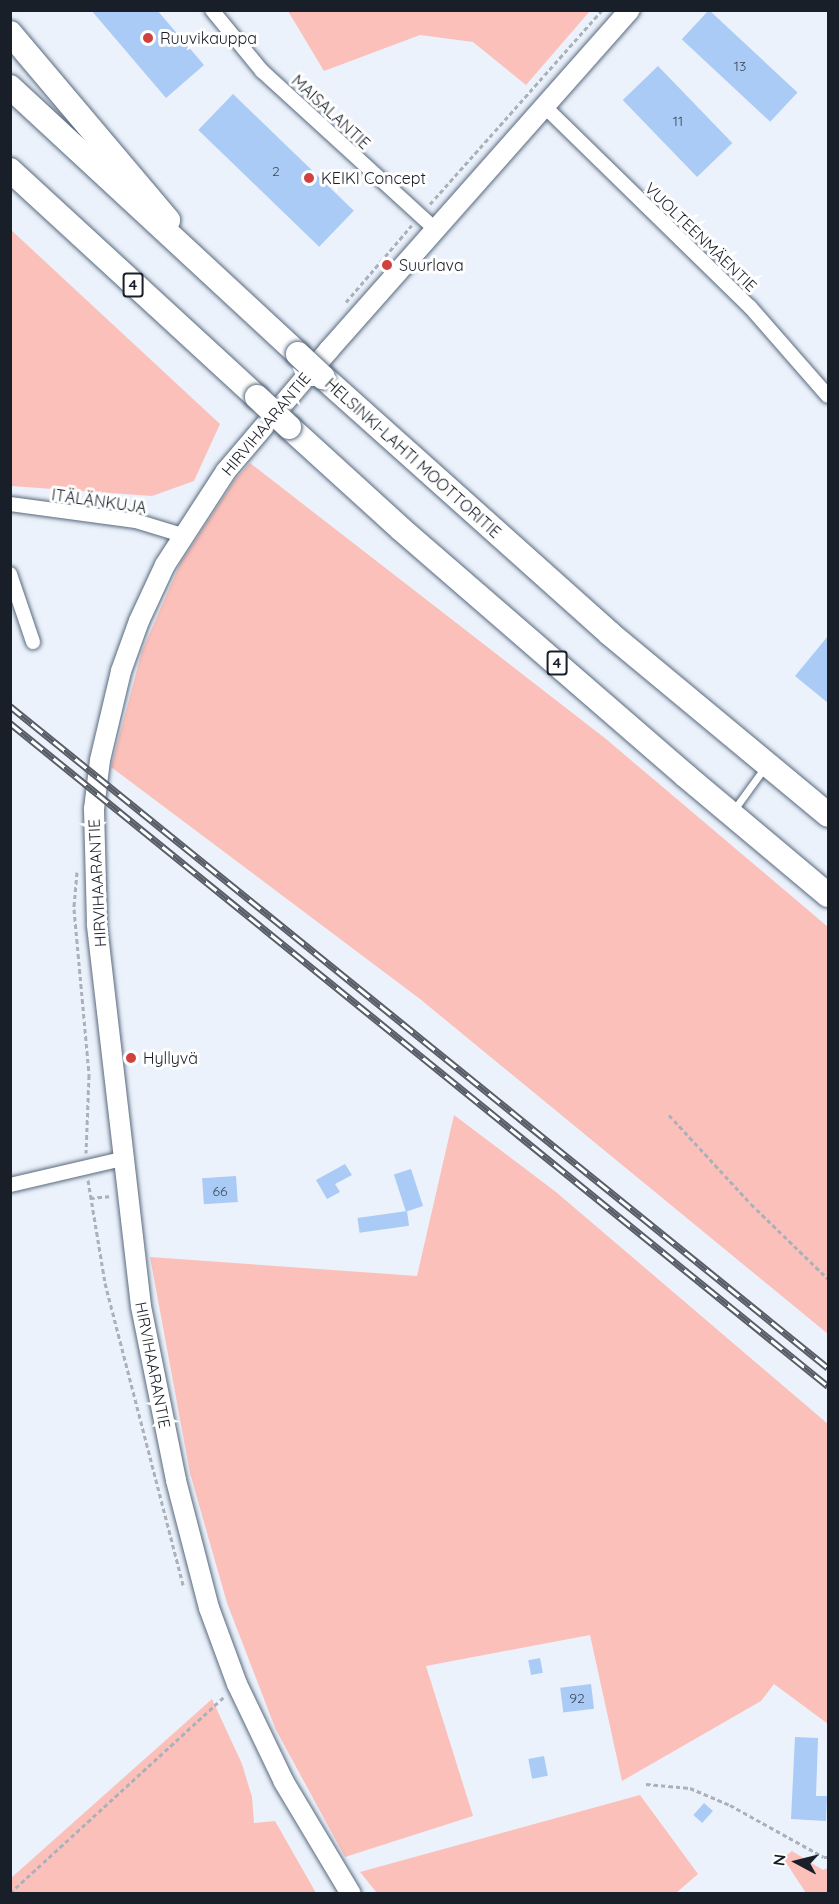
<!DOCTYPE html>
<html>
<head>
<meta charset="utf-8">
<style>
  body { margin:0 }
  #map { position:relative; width:839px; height:1904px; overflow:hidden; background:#ebf2fc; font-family:Quicksand,sans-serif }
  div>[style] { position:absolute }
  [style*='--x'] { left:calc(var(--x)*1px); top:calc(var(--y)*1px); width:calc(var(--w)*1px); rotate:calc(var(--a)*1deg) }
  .green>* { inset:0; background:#fcc0ba }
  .building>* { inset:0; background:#aacbf6; transform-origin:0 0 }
  .path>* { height:3px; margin-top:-1.5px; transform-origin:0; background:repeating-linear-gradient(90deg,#aab1bb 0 4.5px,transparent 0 7.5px) }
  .roads { filter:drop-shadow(0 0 2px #59697d) drop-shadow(0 0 2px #59697d) }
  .lane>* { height:7px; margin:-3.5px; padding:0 3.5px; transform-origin:3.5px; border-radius:3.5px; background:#fff }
  .street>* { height:14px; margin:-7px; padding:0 7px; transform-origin:7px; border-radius:7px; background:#fff }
  .secondary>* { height:20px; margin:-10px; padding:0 10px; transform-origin:10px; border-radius:10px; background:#fff }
  .highway>* { height:24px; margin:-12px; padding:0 12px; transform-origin:12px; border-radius:12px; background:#fff }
  .rail>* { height:7px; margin-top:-3.5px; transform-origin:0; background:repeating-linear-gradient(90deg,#fff 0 14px,#585e67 0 28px); box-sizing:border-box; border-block:2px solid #585e67 }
  .bridges { filter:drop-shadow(0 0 2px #59697d) drop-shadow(0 0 2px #59697d) }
  .highway-bridge>* { height:24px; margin:-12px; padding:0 12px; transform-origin:12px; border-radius:12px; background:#fff }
  .dots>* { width:16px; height:16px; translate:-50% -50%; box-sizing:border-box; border:3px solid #fff; border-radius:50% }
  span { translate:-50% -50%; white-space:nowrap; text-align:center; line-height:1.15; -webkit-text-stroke:6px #fff; paint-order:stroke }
  .number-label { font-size:14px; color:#3d4a5c }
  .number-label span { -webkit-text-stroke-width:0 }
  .shield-label span { padding:2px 4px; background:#fff; border:2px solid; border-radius:4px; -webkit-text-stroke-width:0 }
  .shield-label { font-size:15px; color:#191f28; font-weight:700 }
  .poi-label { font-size:16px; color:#191f28 }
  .left { translate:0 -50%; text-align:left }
  .street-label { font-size:16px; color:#191f28 }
  .frame { position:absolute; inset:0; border:12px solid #191f28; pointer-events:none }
  .north { position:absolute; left:767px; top:1832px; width:60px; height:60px; -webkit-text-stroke:4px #fff; paint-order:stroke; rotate:277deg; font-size:16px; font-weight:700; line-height:24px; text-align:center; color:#191f28 }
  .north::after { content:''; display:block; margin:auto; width:21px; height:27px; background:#191f28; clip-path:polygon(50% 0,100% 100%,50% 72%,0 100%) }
</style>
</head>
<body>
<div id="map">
  <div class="green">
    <div style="clip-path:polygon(288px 11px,590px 11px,526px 85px,473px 42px,420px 35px,324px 71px)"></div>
    <div style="clip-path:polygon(10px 229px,220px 424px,194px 481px,152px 496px,11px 486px)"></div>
    <div style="clip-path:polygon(250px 463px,606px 739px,828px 927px,828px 1334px,420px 999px,111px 767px,142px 651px,180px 564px,234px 481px)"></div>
    <div style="clip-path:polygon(454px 1115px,556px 1192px,828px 1424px,828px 1724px,774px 1684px,761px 1701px,622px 1781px,590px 1635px,426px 1666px,473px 1816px,345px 1857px,276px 1730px,227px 1603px,190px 1473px,150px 1257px,417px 1276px)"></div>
    <div style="clip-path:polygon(212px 1699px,242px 1764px,252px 1797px,254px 1823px,275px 1821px,316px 1893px,11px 1893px,11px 1878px)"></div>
    <div style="clip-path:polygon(640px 1795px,698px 1874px,676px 1893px,377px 1893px,360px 1872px)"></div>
    <div style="clip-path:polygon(792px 1851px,823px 1870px,828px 1868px,828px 1893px,806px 1893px,783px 1858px)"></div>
  </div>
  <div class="building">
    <div style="clip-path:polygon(91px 10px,157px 10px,204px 65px,166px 98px)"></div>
    <div style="left:709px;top:10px;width:121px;height:40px;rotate:43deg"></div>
    <div style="left:658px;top:66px;width:107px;height:49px;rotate:46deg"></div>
    <div style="left:233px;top:94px;width:168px;height:50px;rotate:44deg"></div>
    <div style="clip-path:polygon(828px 636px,828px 703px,795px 676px)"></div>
    <div style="clip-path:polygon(345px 1164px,352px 1175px,335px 1184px,340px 1192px,327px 1199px,316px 1180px)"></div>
    <div style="left:411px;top:1169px;width:39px;height:18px;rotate:72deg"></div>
    <div style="left:236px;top:1176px;width:26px;height:34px;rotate:86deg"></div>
    <div style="left:407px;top:1211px;width:15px;height:50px;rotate:82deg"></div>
    <div style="left:540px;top:1658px;width:15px;height:12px;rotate:79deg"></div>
    <div style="left:591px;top:1684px;width:25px;height:31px;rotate:83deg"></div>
    <div style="clip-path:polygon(795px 1737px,818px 1738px,816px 1796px,827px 1796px,826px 1821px,791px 1819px)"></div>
    <div style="left:544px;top:1756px;width:20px;height:16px;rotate:79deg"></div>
    <div style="left:704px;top:1803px;width:12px;height:16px;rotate:42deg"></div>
  </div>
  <div class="path">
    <div style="--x:430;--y:204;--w:259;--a:-48.4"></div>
    <div style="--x:346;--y:302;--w:101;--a:-49.4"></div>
    <div style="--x:77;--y:872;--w:37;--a:95"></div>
    <div style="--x:74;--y:909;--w:167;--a:84.8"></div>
    <div style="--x:89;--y:1075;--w:78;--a:92.2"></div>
    <div style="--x:669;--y:1115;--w:121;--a:47.3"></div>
    <div style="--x:751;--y:1204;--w:107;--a:44.2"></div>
    <div style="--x:88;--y:1180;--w:104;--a:80.6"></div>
    <div style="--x:105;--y:1283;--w:312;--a:75.5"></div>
    <div style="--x:90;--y:1198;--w:22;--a:-5"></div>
    <div style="--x:646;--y:1784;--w:44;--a:5.2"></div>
    <div style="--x:690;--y:1788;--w:43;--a:23"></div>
    <div style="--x:730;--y:1805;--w:107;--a:29"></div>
    <div style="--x:824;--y:1857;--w:4;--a:0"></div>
    <div style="--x:10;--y:1893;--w:292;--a:-42.5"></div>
  </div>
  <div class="roads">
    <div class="lane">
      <div style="--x:733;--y:811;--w:54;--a:-54"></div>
    </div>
    <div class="street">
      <div style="--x:212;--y:10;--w:79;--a:50.7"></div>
      <div style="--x:262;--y:71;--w:236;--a:42.4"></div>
      <div style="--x:545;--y:107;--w:286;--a:44.3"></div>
      <div style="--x:750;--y:307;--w:118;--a:48.8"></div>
      <div style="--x:10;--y:504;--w:127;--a:7.7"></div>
      <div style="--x:136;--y:521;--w:48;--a:16.9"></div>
      <div style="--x:10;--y:574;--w:72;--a:71.3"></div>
      <div style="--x:10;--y:1185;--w:115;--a:-13.1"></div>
    </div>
    <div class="secondary">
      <div style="--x:351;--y:1894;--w:131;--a:-120.9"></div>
      <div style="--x:284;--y:1782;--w:109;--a:-115.6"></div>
      <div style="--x:237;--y:1684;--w:81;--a:-110.2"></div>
      <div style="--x:209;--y:1608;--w:132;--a:-104.5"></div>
      <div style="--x:176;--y:1480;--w:177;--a:-101.4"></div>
      <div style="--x:141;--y:1306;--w:385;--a:-96.6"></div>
      <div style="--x:97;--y:924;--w:115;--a:-91.5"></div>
      <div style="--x:94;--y:809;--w:49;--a:-83"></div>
      <div style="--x:100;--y:760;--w:91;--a:-76.7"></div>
      <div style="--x:121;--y:671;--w:53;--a:-70.2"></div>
      <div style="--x:139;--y:621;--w:62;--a:-65.1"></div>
      <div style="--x:165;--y:565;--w:112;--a:-57"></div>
      <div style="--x:226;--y:471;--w:159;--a:-49.6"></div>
      <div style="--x:329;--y:350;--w:454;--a:-48.5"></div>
    </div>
    <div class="highway">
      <div style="--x:10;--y:33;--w:245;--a:49.8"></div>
      <div style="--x:10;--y:87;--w:393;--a:42.8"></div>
      <div style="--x:10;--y:170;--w:335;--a:42.6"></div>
      <div style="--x:323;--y:377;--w:384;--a:41.8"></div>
      <div style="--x:609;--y:633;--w:285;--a:39.7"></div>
      <div style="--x:289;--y:427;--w:151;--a:42.3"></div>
      <div style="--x:401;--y:529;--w:377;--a:40.9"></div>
      <div style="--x:686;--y:776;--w:185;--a:40"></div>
    </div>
  </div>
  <div class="rail">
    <div style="--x:10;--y:706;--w:1052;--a:38.98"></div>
    <div style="--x:10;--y:723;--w:1053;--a:39.03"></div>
  </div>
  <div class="bridges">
    <div class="highway-bridge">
      <div style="--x:298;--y:354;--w:34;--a:43"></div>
      <div style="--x:257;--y:397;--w:44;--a:43.2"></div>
    </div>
  </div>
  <div class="dots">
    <div style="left:148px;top:38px;background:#d0413f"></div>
    <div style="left:309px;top:178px;background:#d0413f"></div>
    <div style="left:387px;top:265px;background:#d0413f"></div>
    <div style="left:131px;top:1058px;background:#d0413f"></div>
  </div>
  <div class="number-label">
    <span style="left:740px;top:66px">13</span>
    <span style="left:678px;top:121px">11</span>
    <span style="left:276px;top:171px">2</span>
    <span style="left:220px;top:1191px">66</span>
    <span style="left:577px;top:1698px">92</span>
  </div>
  <div class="shield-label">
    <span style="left:133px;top:285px">4</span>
    <span style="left:557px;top:663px">4</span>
  </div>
  <div class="poi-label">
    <span class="left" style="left:160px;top:38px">Ruuvikauppa</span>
    <span class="left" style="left:321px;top:178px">KEIKI Concept</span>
    <span class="left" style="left:399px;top:265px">Suurlava</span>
    <span class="left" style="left:143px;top:1058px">Hyllyvä</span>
  </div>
  <div class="street-label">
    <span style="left:331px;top:112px;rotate:43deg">MAISALANTIE</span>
    <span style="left:701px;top:237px;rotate:44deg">VUOLTEENMÄENTIE</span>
    <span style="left:266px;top:424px;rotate:-50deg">HIRVIHAARANTIE</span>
    <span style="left:413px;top:458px;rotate:42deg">HELSINKI-LAHTI MOOTTORITIE</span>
    <span style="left:99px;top:501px;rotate:8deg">ITÄLÄNKUJA</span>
    <span style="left:97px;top:883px;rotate:-93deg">HIRVIHAARANTIE</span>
    <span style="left:153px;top:1365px;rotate:79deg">HIRVIHAARANTIE</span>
  </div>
  <div class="frame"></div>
  <div class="north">N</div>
</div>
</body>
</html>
